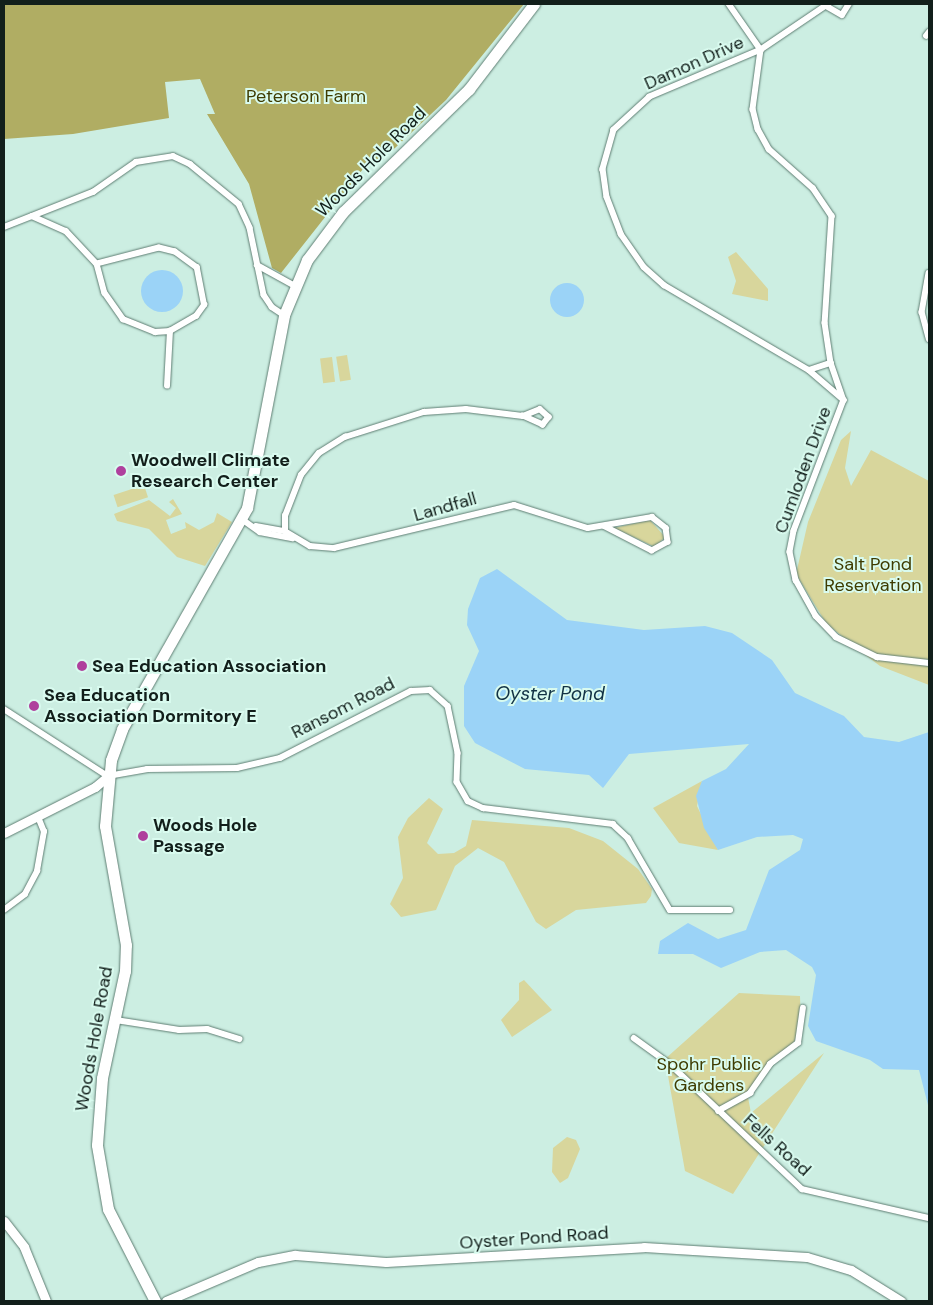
<!DOCTYPE html>
<html>
<head>
<meta charset="utf-8">
<style>
  body { margin:0 }
  #map { position:relative; width:933px; height:1305px; overflow:hidden; background:#cceee2; font-family:"DM Sans",sans-serif }
  div>[style] { position:absolute }
  [style*='--x'] { left:calc(var(--x)*1px); top:calc(var(--y)*1px); width:calc(var(--w)*1px); rotate:calc(var(--a)*1deg) }
  .green>* { inset:0; background:#d8d69c; transform-origin:0 0 }
  .forest>* { inset:0; background:#b0ad63 }
  .water>* { inset:0; background:#9bd3f7 }
  .round { border-radius:50% }
  .roads { filter:drop-shadow(0 0 1px #5e7d72) drop-shadow(0 0 1px #5e7d72) }
  .street>* { height:5.5px; margin:-2.75px; padding:0 2.75px; transform-origin:2.75px; border-radius:2.75px; background:#fff }
  .secondary>* { height:9px; margin:-4.5px; padding:0 4.5px; transform-origin:4.5px; border-radius:4.5px; background:#fff }
  .highway>* { height:11px; margin:-5.5px; padding:0 5.5px; transform-origin:5.5px; border-radius:5.5px; background:#fff }
  .dots>* { width:14px; height:14px; translate:-50% -50%; box-sizing:border-box; border:2px solid #d9fbef; border-radius:50% }
  span { translate:-50% -50%; white-space:nowrap; text-align:center; line-height:1.15; -webkit-text-stroke:4px #d9fbef; paint-order:stroke }
  .street-label { font-size:18px; color:#121f1b }
  .park-label { font-size:18px; color:#3e3b00 }
  .poi-label { font-size:18px; color:#121f1b; font-weight:700 }
  .left { translate:0 -50%; text-align:left }
  .water-label { font-size:19px; color:#123245; font-style:italic }
  .frame { position:absolute; inset:0; border:5px solid #121f1b; pointer-events:none }
</style>
</head>
<body>
<div id="map">
  <div class="green">
    <div style="clip-path:polygon(736px 252px,768px 289px,768px 301px,732px 294px,736px 281px,728px 257px)"></div>
    <div style="left:347px;top:355px;width:25px;height:11px;rotate:81deg"></div>
    <div style="left:332px;top:357px;width:25px;height:12px;rotate:83deg"></div>
    <div style="clip-path:polygon(851px 431px,845px 468px,851px 486px,871px 450px,929px 481px,929px 685px,880px 666px,860px 651px,826px 623px,796px 574px,808px 522px,841px 440px)"></div>
    <div style="left:144px;top:485px;width:13px;height:32px;rotate:72deg"></div>
    <div style="clip-path:polygon(173px 499px,182px 514px,166px 520px,171px 534px,186px 528px,185px 522px,199px 530px,214px 522px,217px 513px,232px 522px,205px 566px,177px 557px,149px 529px,117px 521px,114px 514px,149px 500px,170px 516px,176px 508px,169px 502px)"></div>
    <div style="clip-path:polygon(650px 520px,665px 537px,655px 547px,614px 528px)"></div>
    <div style="clip-path:polygon(702px 781px,697px 806px,718px 850px,679px 843px,653px 808px)"></div>
    <div style="clip-path:polygon(429px 798px,443px 809px,427px 843px,438px 854px,454px 853px,466px 846px,472px 820px,569px 828px,603px 841px,638px 869px,652px 889px,651px 896px,646px 903px,576px 910px,546px 929px,536px 922px,504px 862px,478px 848px,455px 866px,436px 910px,401px 917px,390px 904px,403px 878px,398px 837px,408px 818px)"></div>
    <div style="clip-path:polygon(524px 980px,552px 1010px,512px 1037px,501px 1020px,519px 1000px,519px 983px)"></div>
    <div style="clip-path:polygon(739px 993px,800px 996px,801px 1028px,790px 1050px,767px 1067px,747px 1092px,751px 1113px,824px 1053px,733px 1194px,685px 1171px,665px 1059px)"></div>
    <div style="clip-path:polygon(567px 1137px,576px 1140px,580px 1149px,568px 1178px,560px 1183px,552px 1172px,553px 1148px)"></div>
  </div>
  <div class="forest">
    <div style="clip-path:polygon(4px 4px,524px 4px,446px 100px,395px 148px,363px 169px,281px 273px,272px 268px,249px 184px,207px 114px,215px 114px,200px 79px,165px 82px,169px 118px,73px 134px,4px 139px)"></div>
  </div>
  <div class="water">
    <div class="round" style="left:141px;top:270px;width:42px;height:42px"></div>
    <div class="round" style="left:550px;top:283px;width:34px;height:34px"></div>
    <div style="clip-path:polygon(497px 569px,567px 620px,644px 630px,705px 626px,732px 633px,772px 660px,795px 693px,844px 716px,864px 737px,899px 742px,929px 732px,929px 1109px,919px 1070px,883px 1069px,870px 1060px,816px 1041px,808px 1026px,816px 975px,812px 967px,786px 950px,760px 952px,721px 968px,693px 954px,658px 954px,660px 941px,688px 923px,718px 939px,746px 930px,769px 870px,800px 850px,803px 839px,793px 835px,757px 837px,718px 850px,704px 828px,696px 796px,702px 781px,726px 769px,749px 744px,629px 754px,603px 788px,589px 775px,525px 769px,475px 743px,464px 726px,464px 686px,479px 651px,467px 625px,468px 609px,480px 578px)"></div>
  </div>
  <div class="roads">
    <div class="street">
      <div style="--x:729;--y:4;--w:56;--a:55.2"></div>
      <div style="--x:761;--y:50;--w:60;--a:97.7"></div>
      <div style="--x:753;--y:109;--w:21;--a:76"></div>
      <div style="--x:758;--y:129;--w:23;--a:61"></div>
      <div style="--x:769;--y:149;--w:59;--a:41.6"></div>
      <div style="--x:813;--y:188;--w:34;--a:56"></div>
      <div style="--x:832;--y:216;--w:107;--a:93.7"></div>
      <div style="--x:825;--y:323;--w:40;--a:81.5"></div>
      <div style="--x:831;--y:363;--w:39;--a:71"></div>
      <div style="--x:844;--y:400;--w:140;--a:110.9"></div>
      <div style="--x:794;--y:531;--w:21;--a:101"></div>
      <div style="--x:790;--y:552;--w:29;--a:78"></div>
      <div style="--x:796;--y:580;--w:41;--a:60.9"></div>
      <div style="--x:816;--y:616;--w:29;--a:46"></div>
      <div style="--x:836;--y:637;--w:46;--a:26"></div>
      <div style="--x:877;--y:657;--w:52;--a:6.6"></div>
      <div style="--x:829;--y:4;--w:82;--a:145.9"></div>
      <div style="--x:761;--y:50;--w:121;--a:157.1"></div>
      <div style="--x:650;--y:97;--w:49;--a:137.5"></div>
      <div style="--x:614;--y:130;--w:41;--a:105.8"></div>
      <div style="--x:603;--y:169;--w:28;--a:82"></div>
      <div style="--x:607;--y:197;--w:40;--a:69"></div>
      <div style="--x:621;--y:234;--w:40;--a:55.1"></div>
      <div style="--x:644;--y:267;--w:27;--a:42"></div>
      <div style="--x:664;--y:285;--w:168;--a:30.4"></div>
      <div style="--x:809;--y:370;--w:23;--a:-18"></div>
      <div style="--x:828;--y:7;--w:16;--a:30"></div>
      <div style="--x:842;--y:15;--w:13;--a:-58"></div>
      <div style="--x:926;--y:36;--w:5;--a:-53"></div>
      <div style="--x:32;--y:216;--w:37;--a:24"></div>
      <div style="--x:66;--y:231;--w:45;--a:46.8"></div>
      <div style="--x:4;--y:227;--w:96;--a:-21.5"></div>
      <div style="--x:93;--y:192;--w:52;--a:-34.9"></div>
      <div style="--x:136;--y:162;--w:37;--a:-9"></div>
      <div style="--x:173;--y:156;--w:19;--a:25"></div>
      <div style="--x:190;--y:164;--w:63;--a:39.2"></div>
      <div style="--x:239;--y:204;--w:26;--a:65"></div>
      <div style="--x:250;--y:228;--w:68;--a:78.2"></div>
      <div style="--x:264;--y:295;--w:14;--a:56"></div>
      <div style="--x:272;--y:307;--w:14;--a:34"></div>
      <div style="--x:257;--y:265;--w:43;--a:28.9"></div>
      <div style="--x:929;--y:273;--w:40;--a:100"></div>
      <div style="--x:922;--y:312;--w:28;--a:75"></div>
      <div style="--x:809;--y:370;--w:46;--a:40.6"></div>
      <div style="--x:167;--y:386;--w:55;--a:-86.9"></div>
      <div style="--x:170;--y:331;--w:30;--a:-30"></div>
      <div style="--x:196;--y:316;--w:14;--a:-54"></div>
      <div style="--x:204;--y:305;--w:38;--a:-101"></div>
      <div style="--x:197;--y:268;--w:27;--a:-144"></div>
      <div style="--x:175;--y:252;--w:16;--a:-166"></div>
      <div style="--x:159;--y:248;--w:64;--a:165.5"></div>
      <div style="--x:97;--y:264;--w:30;--a:75"></div>
      <div style="--x:105;--y:293;--w:32;--a:55"></div>
      <div style="--x:123;--y:319;--w:35;--a:22"></div>
      <div style="--x:155;--y:332;--w:15;--a:-4"></div>
      <div style="--x:540;--y:409;--w:12;--a:42"></div>
      <div style="--x:549;--y:417;--w:10;--a:127"></div>
      <div style="--x:543;--y:425;--w:22;--a:-156"></div>
      <div style="--x:523;--y:416;--w:18;--a:-22"></div>
      <div style="--x:242;--y:519;--w:22;--a:36"></div>
      <div style="--x:260;--y:532;--w:33;--a:11"></div>
      <div style="--x:256;--y:526;--w:29;--a:10"></div>
      <div style="--x:285;--y:531;--w:29;--a:31"></div>
      <div style="--x:310;--y:546;--w:24;--a:5"></div>
      <div style="--x:334;--y:548;--w:185;--a:-13.4"></div>
      <div style="--x:514;--y:505;--w:77;--a:17.3"></div>
      <div style="--x:588;--y:528;--w:65;--a:-9.8"></div>
      <div style="--x:652;--y:517;--w:18;--a:38"></div>
      <div style="--x:666;--y:528;--w:14;--a:82"></div>
      <div style="--x:668;--y:542;--w:18;--a:151"></div>
      <div style="--x:652;--y:551;--w:53;--a:-152.9"></div>
      <div style="--x:285;--y:531;--w:15;--a:-90"></div>
      <div style="--x:285;--y:516;--w:44;--a:-68.7"></div>
      <div style="--x:301;--y:475;--w:28;--a:-51"></div>
      <div style="--x:319;--y:453;--w:31;--a:-32"></div>
      <div style="--x:345;--y:437;--w:83;--a:-17.6"></div>
      <div style="--x:424;--y:412;--w:42;--a:-4.1"></div>
      <div style="--x:466;--y:409;--w:57;--a:7"></div>
      <div style="--x:4;--y:709;--w:124;--a:32.8"></div>
      <div style="--x:108;--y:776;--w:40;--a:-10"></div>
      <div style="--x:147;--y:769;--w:90;--a:-0.6"></div>
      <div style="--x:237;--y:768;--w:44;--a:-13.1"></div>
      <div style="--x:280;--y:758;--w:147;--a:-27.1"></div>
      <div style="--x:411;--y:691;--w:19;--a:-3"></div>
      <div style="--x:430;--y:690;--w:24;--a:42"></div>
      <div style="--x:448;--y:706;--w:48;--a:78"></div>
      <div style="--x:458;--y:753;--w:29;--a:92"></div>
      <div style="--x:457;--y:782;--w:22;--a:60"></div>
      <div style="--x:468;--y:801;--w:17;--a:25"></div>
      <div style="--x:483;--y:808;--w:131;--a:7"></div>
      <div style="--x:613;--y:824;--w:21;--a:43"></div>
      <div style="--x:628;--y:838;--w:83;--a:59.7"></div>
      <div style="--x:670;--y:910;--w:60;--a:0"></div>
      <div style="--x:4;--y:910;--w:26;--a:-37"></div>
      <div style="--x:25;--y:894;--w:26;--a:-62"></div>
      <div style="--x:37;--y:871;--w:40;--a:-80"></div>
      <div style="--x:44;--y:832;--w:16;--a:-112"></div>
      <div style="--x:116;--y:1020;--w:64;--a:9"></div>
      <div style="--x:179;--y:1030;--w:28;--a:-2"></div>
      <div style="--x:207;--y:1029;--w:34;--a:17"></div>
      <div style="--x:634;--y:1038;--w:44;--a:35.8"></div>
      <div style="--x:670;--y:1064;--w:182;--a:43.4"></div>
      <div style="--x:802;--y:1189;--w:130;--a:12.9"></div>
      <div style="--x:718;--y:1111;--w:37;--a:-29"></div>
      <div style="--x:750;--y:1093;--w:35;--a:-55"></div>
      <div style="--x:770;--y:1064;--w:35;--a:-37"></div>
      <div style="--x:798;--y:1043;--w:35;--a:-82"></div>
    </div>
    <div class="secondary">
      <div style="--x:4;--y:833;--w:102;--a:-26.8"></div>
      <div style="--x:95;--y:787;--w:17;--a:-40"></div>
      <div style="--x:4;--y:1221;--w:33;--a:52"></div>
      <div style="--x:24;--y:1247;--w:58;--a:67.8"></div>
      <div style="--x:166;--y:1301;--w:100;--a:-23"></div>
      <div style="--x:258;--y:1262;--w:38;--a:-11"></div>
      <div style="--x:295;--y:1255;--w:91;--a:4.4"></div>
      <div style="--x:386;--y:1262;--w:258;--a:-3.3"></div>
      <div style="--x:644;--y:1247;--w:163;--a:3.5"></div>
      <div style="--x:807;--y:1257;--w:46;--a:16.5"></div>
      <div style="--x:851;--y:1270;--w:59;--a:31.8"></div>
    </div>
    <div class="highway">
      <div style="--x:155;--y:1301;--w:103;--a:-117.1"></div>
      <div style="--x:108;--y:1209;--w:65;--a:-99.8"></div>
      <div style="--x:97;--y:1145;--w:67;--a:-85.7"></div>
      <div style="--x:102;--y:1078;--w:109;--a:-77.9"></div>
      <div style="--x:125;--y:971;--w:26;--a:-88"></div>
      <div style="--x:126;--y:945;--w:121;--a:-100"></div>
      <div style="--x:105;--y:826;--w:66;--a:-84.8"></div>
      <div style="--x:111;--y:760;--w:33;--a:-70"></div>
      <div style="--x:122;--y:729;--w:254;--a:-60.5"></div>
      <div style="--x:247;--y:508;--w:197;--a:-79.1"></div>
      <div style="--x:284;--y:315;--w:60;--a:-67.3"></div>
      <div style="--x:307;--y:260;--w:60;--a:-53.1"></div>
      <div style="--x:343;--y:212;--w:176;--a:-44.3"></div>
      <div style="--x:469;--y:89;--w:107;--a:-52.6"></div>
    </div>
  </div>
  <div class="dots">
    <div style="left:121px;top:471px;background:#af409d"></div>
    <div style="left:82px;top:666px;background:#af409d"></div>
    <div style="left:34px;top:706px;background:#af409d"></div>
    <div style="left:143px;top:836px;background:#af409d"></div>
  </div>
  <div class="street-label">
    <span style="left:694px;top:63px;rotate:-24deg">Damon Drive</span>
    <span style="left:371px;top:162px;rotate:-45deg">Woods Hole Road</span>
    <span style="left:803px;top:470px;rotate:-70deg">Cumloden Drive</span>
    <span style="left:445px;top:507px;rotate:-16deg">Landfall</span>
    <span style="left:343px;top:708px;rotate:-27deg">Ransom Road</span>
    <span style="left:94px;top:1039px;rotate:-80deg">Woods Hole Road</span>
    <span style="left:777px;top:1145px;rotate:42deg">Fells Road</span>
    <span style="left:534px;top:1238px;rotate:-4deg">Oyster Pond Road</span>
  </div>
  <div class="park-label">
    <span style="left:306px;top:96px">Peterson Farm</span>
    <span style="left:873px;top:575px">Salt Pond<br>Reservation</span>
    <span style="left:709px;top:1075px">Spohr Public<br>Gardens</span>
  </div>
  <div class="poi-label">
    <span class="left" style="left:131px;top:471px">Woodwell Climate<br>Research Center</span>
    <span class="left" style="left:92px;top:666px">Sea Education Association</span>
    <span class="left" style="left:44px;top:706px">Sea Education<br>Association Dormitory E</span>
    <span class="left" style="left:153px;top:836px">Woods Hole<br>Passage</span>
  </div>
  <div class="water-label">
    <span style="left:550px;top:694px">Oyster Pond</span>
  </div>
  <div class="frame"></div>
</div>
</body>
</html>
